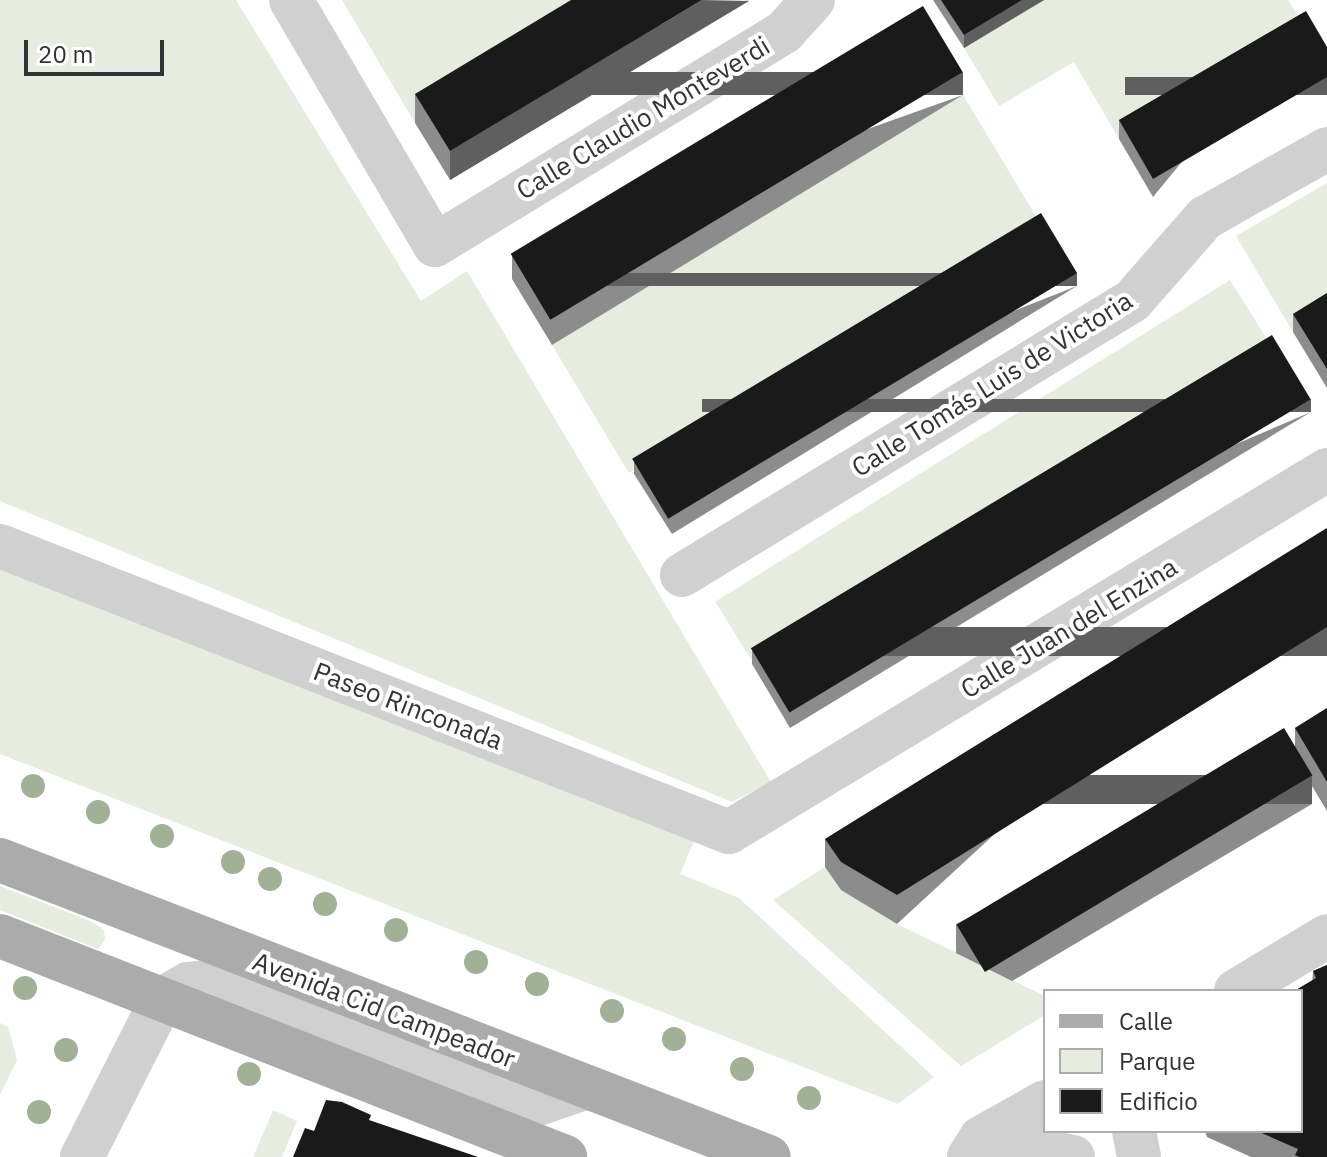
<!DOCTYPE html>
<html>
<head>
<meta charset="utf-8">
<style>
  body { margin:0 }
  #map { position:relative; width:1327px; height:1157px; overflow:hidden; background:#fff; font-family:"IBM Plex Sans",sans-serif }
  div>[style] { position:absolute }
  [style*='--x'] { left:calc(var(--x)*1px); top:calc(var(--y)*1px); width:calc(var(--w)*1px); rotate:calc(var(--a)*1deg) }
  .green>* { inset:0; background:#e6ecdf; transform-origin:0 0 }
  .minor>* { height:44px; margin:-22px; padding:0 22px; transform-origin:22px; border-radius:22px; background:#d0d0d0 }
  .major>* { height:44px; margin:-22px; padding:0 22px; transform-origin:22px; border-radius:22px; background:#ababab }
  .trees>* { width:24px; height:24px; margin:-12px; border-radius:50%; background:#a2b095 }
  .wall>* { inset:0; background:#8c8c8c }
  .shaded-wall>* { inset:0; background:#5f5f5f; transform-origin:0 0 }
  .building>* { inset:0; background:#1a1a1a; transform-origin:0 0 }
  span { translate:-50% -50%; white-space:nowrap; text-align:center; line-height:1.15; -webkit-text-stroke:8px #fff; paint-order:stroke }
  .street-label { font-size:26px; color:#333 }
  .legend { position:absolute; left:1043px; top:989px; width:260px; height:144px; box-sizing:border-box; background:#fff; border:2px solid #adadad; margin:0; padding:10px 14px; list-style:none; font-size:24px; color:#333 }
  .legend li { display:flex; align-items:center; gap:16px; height:40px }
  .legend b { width:40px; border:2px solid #adadad }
  .scale { position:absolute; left:24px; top:40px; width:140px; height:36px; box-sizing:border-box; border:4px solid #333; border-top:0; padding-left:10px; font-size:24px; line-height:28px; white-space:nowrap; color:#333; -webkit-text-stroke:6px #fff; paint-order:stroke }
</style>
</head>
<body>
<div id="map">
  <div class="green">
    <div style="clip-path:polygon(0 0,236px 0,421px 301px,467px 271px,771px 782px,732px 802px,0 501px)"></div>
    <div style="clip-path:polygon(342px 0,619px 0,415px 123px)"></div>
    <div style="clip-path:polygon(1044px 0,1288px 0,1306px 29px,1119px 139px,1074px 62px,999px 106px,964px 48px)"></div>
    <div style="left:963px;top:95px;width:152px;height:481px;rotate:59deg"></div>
    <div style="clip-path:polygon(1327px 183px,1327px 312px,1293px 332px,1236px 236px)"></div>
    <div style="left:1230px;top:280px;width:79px;height:607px;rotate:58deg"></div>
    <div style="clip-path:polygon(0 569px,696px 836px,680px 874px,739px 898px,934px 1077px,898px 1104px,0 754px)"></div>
    <div style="clip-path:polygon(825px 867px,841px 890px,897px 924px,1045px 996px,1045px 1015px,961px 1066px,773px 900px)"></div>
    <div style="clip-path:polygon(0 886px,95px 923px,104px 931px,105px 940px,98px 949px,0 910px)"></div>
    <div style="clip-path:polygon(0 1023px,8px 1027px,17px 1060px,0 1095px)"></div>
    <div style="clip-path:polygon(273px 1110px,297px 1121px,282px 1157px,253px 1157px)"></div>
  </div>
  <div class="minor">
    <div style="--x:291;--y:0;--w:284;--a:59.6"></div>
    <div style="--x:435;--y:245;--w:409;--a:-31.4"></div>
    <div style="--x:784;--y:32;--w:43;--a:-47.8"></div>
    <div style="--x:0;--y:546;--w:783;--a:21.42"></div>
    <div style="--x:729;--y:832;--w:699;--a:-31.19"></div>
    <div style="--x:682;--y:575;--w:527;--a:-31.34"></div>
    <div style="--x:1132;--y:301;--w:111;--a:-48.7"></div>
    <div style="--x:1205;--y:218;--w:140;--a:-29.5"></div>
    <div style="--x:1236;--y:991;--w:106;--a:-31.1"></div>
    <div style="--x:1134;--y:1131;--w:26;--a:79"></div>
    <div style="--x:981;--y:1138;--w:94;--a:11.7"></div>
    <div style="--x:82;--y:1157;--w:177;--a:-63.1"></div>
    <div style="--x:162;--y:999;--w:30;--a:-30"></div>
    <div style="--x:188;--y:984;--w:30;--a:-6"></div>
    <div style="--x:218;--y:981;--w:35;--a:15"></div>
    <div style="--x:252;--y:990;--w:310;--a:21.4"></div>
    <div style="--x:541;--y:1103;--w:49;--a:-19.2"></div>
    <div style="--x:969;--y:1157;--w:22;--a:-58"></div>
    <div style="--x:981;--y:1138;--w:73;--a:-29.4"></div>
  </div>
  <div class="major">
    <div style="--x:0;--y:860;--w:824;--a:21.12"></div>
    <div style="--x:0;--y:936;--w:607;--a:21.36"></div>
  </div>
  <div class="trees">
    <div style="left:33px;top:786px"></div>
    <div style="left:98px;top:812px"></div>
    <div style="left:162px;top:836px"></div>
    <div style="left:233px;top:862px"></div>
    <div style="left:270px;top:879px"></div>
    <div style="left:325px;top:904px"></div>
    <div style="left:396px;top:930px"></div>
    <div style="left:476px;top:962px"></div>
    <div style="left:537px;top:984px"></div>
    <div style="left:25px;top:988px"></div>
    <div style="left:612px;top:1011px"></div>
    <div style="left:674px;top:1039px"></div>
    <div style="left:66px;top:1050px"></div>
    <div style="left:742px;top:1069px"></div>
    <div style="left:249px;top:1074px"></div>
    <div style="left:809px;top:1098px"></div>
    <div style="left:39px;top:1112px"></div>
  </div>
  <div class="wall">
    <div style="clip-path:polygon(749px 0,450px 180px,415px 123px,415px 94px)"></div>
    <div style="clip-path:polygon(933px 0,1044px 0,964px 48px)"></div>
    <div style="clip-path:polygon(1306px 11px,1153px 197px,1119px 139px,1119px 120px)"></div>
    <div style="clip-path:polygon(963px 95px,552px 345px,512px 279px,512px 256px)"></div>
    <div style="clip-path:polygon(1077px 286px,672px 534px,634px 474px,634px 461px)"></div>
    <div style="clip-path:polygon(1327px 293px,1327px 388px,1293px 332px,1293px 314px)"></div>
    <div style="clip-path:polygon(1311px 412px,790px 728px,752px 664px,752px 651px)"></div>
    <div style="clip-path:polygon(1327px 528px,897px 924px,841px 890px,825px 867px,825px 839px)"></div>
    <div style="clip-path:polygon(1327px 708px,1327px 811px,1312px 786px,1312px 804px,1012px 981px,956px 953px,956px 924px,1295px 746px,1295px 728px)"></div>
    <div style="clip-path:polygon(1327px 965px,1327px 1157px,1251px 1157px,1207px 1137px,1205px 1131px,1301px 1131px,1313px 971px)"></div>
  </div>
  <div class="shaded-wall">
    <div style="clip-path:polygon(702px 0,749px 1px,450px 180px,450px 151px)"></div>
    <div style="clip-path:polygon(1022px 0,1044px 0,964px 48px,964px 35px)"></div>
    <div style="left:963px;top:72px;width:23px;height:481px;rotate:90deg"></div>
    <div style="left:1327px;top:77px;width:18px;height:202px;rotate:90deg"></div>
    <div style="left:1077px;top:273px;width:13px;height:475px;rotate:90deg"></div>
    <div style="left:1311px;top:399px;width:13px;height:609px;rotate:90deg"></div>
    <div style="left:1327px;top:627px;width:29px;height:507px;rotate:90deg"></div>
    <div style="left:1312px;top:775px;width:29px;height:349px;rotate:90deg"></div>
  </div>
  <div class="building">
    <div style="clip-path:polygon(571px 0,702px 0,450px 151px,415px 94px)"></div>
    <div style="clip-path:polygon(941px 0,1022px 0,964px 35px)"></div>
    <div style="left:923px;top:6px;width:77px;height:481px;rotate:59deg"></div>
    <div style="clip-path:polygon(1306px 11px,1327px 47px,1327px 77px,1153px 179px,1119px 120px)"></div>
    <div style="left:1041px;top:213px;width:70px;height:477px;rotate:59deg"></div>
    <div style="clip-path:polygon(1327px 293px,1327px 369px,1293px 314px)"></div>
    <div style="left:1272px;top:335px;width:75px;height:608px;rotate:59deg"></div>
    <div style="clip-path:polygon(1327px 528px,1327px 627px,897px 895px,841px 862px,825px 839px)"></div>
    <div style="clip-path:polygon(1327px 708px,1327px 782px,1295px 728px)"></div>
    <div style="left:1284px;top:728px;width:55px;height:382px;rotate:59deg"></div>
    <div style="clip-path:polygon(1327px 965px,1327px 1157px,1299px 1157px,1295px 1155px,1298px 1149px,1257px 1131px,1301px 1131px,1301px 991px,1294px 991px,1316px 978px,1313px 971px)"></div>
    <div style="clip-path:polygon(326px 1100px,342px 1102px,371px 1115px,369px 1120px,478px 1157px,293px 1157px,305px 1128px,314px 1131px)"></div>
  </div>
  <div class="street-label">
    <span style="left:643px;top:118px;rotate:-31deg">Calle Claudio Monteverdi</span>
    <span style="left:992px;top:384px;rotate:-32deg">Calle Tomás Luis de Victoria</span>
    <span style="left:1069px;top:628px;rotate:-31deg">Calle Juan del Enzina</span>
    <span style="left:408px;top:706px;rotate:21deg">Paseo Rinconada</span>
    <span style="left:384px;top:1010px;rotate:21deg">Avenida Cid Campeador</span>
  </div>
  <ul class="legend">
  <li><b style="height:10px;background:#ababab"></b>Calle</li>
  <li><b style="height:22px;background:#e6ecdf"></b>Parque</li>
  <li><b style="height:22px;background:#1a1a1a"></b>Edificio</li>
  </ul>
  <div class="scale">20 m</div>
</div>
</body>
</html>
